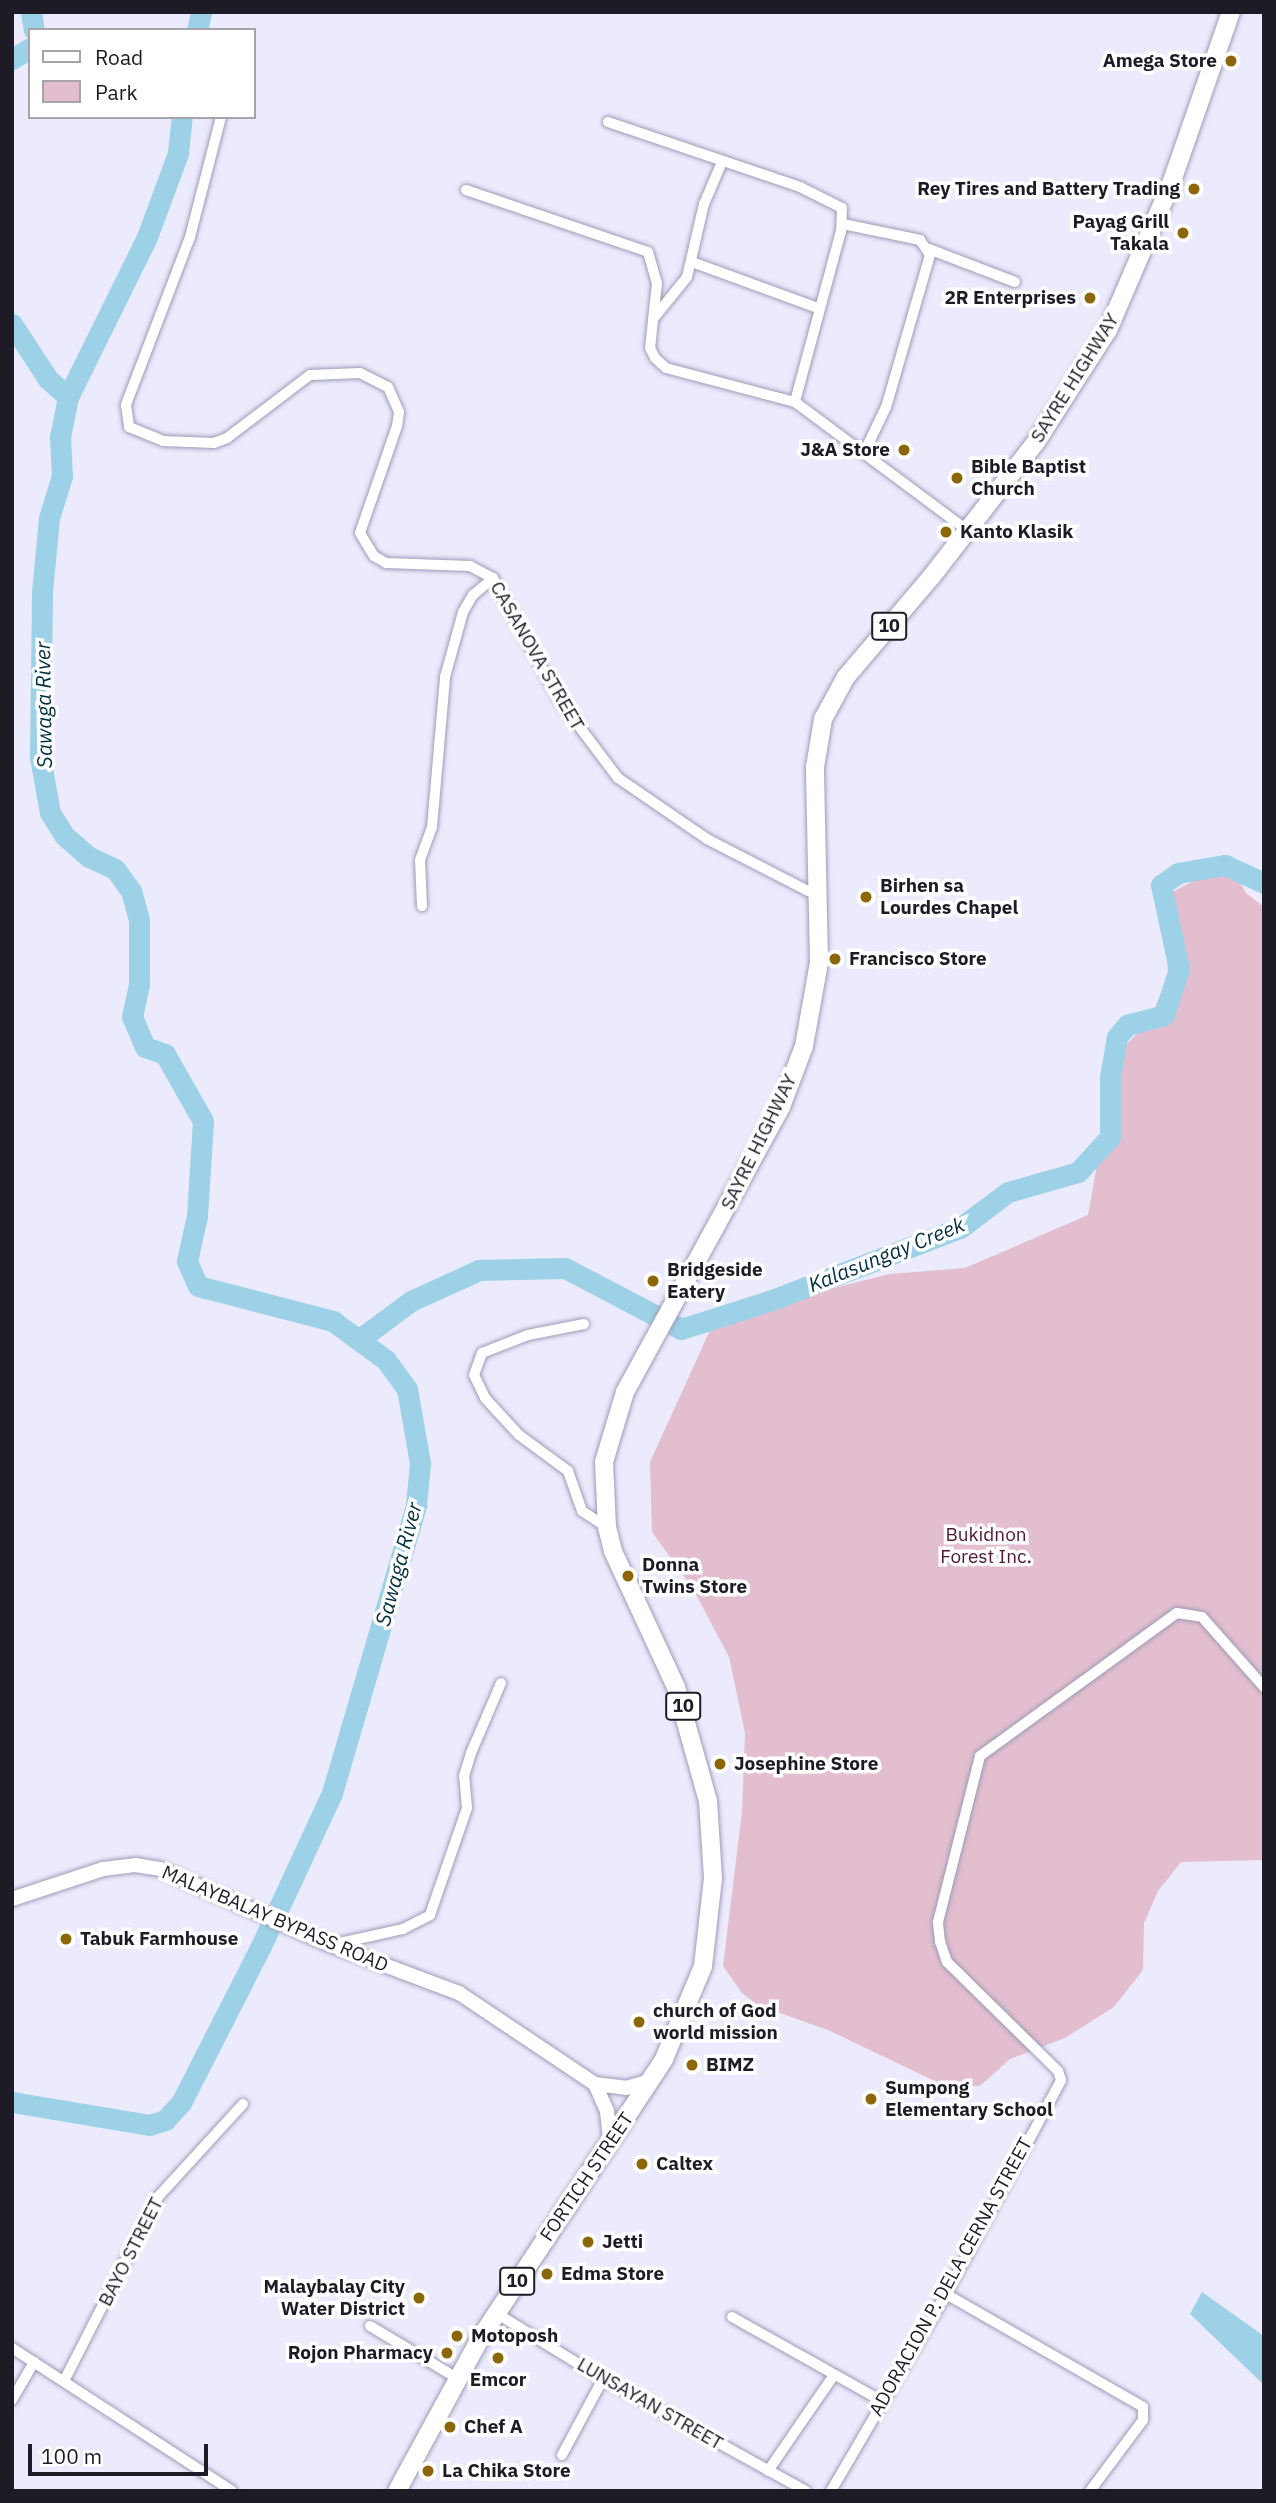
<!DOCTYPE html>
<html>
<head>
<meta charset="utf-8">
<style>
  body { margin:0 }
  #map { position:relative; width:1276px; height:2503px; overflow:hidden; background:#ecebfd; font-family:"IBM Plex Sans",sans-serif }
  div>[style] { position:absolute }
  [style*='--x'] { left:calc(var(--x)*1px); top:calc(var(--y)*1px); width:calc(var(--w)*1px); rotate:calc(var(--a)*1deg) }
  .green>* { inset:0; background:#e3becf }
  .water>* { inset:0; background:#9dd1e8 }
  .river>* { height:21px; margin:-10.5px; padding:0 10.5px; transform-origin:10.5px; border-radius:10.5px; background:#9dd1e8 }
  .roads { filter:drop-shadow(0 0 2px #9d9cb8) drop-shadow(0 0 2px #9d9cb8) }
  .minor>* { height:10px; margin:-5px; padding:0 5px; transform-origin:5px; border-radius:5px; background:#fff }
  .secondary>* { height:14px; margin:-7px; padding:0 7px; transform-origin:7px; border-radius:7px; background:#fff }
  .trunk>* { height:18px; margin:-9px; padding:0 9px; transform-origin:9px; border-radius:9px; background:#fff }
  .dots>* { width:19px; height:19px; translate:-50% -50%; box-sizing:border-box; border:4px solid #fff; border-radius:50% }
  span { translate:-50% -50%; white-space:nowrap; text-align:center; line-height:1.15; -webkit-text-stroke:7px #fff; paint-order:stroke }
  .shield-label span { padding:2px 5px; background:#fff; border:2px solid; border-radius:5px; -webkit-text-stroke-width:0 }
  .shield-label { font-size:18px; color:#1d1c26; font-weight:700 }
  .poi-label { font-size:19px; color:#1d1c26; font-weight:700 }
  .right { translate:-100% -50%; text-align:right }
  .left { translate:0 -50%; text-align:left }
  .street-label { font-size:19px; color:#1d1c26 }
  .park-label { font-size:19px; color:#501737 }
  .water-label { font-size:21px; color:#002f3f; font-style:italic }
  .frame { position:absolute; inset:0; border:14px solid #1d1c26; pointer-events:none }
  .legend { position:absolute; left:28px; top:28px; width:228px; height:91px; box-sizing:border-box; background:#fff; border:2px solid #a5a4a8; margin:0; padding:9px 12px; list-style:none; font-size:21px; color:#1d1c26 }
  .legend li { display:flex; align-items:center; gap:14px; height:35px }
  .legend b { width:35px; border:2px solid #a5a4a8 }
  .scale { position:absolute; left:28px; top:2444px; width:180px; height:32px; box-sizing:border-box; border:4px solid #1d1c26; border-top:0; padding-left:9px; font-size:21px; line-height:24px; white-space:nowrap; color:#1d1c26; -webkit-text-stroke:5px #fff; paint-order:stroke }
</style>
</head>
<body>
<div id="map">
  <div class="green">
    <div style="clip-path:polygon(1234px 872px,1246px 893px,1264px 907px,1264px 1860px,1181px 1862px,1158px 1891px,1144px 1923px,1143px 1970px,1114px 2007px,1065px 2038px,1010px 2059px,980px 2086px,943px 2085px,830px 2031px,758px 2005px,742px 1993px,723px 1966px,742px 1812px,745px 1733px,729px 1657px,693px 1589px,652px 1532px,650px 1462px,716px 1317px,890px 1274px,965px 1268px,1088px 1215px,1110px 1092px,1123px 1048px,1150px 1020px,1168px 976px,1166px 933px,1174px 891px,1209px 873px)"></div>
  </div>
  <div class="water">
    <div style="clip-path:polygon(1202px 2292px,1264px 2336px,1264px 2385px,1190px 2314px)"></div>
  </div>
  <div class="river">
    <div style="--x:31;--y:12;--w:18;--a:81"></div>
    <div style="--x:197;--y:30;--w:18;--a:-77"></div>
    <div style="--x:12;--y:59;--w:21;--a:-31"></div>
    <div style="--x:12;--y:324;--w:66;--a:56.8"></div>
    <div style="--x:48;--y:379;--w:27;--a:42"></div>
    <div style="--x:361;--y:1338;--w:62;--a:-36.5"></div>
    <div style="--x:411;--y:1301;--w:75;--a:-24.5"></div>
    <div style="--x:479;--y:1270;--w:86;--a:-1.3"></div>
    <div style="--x:565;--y:1268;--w:131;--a:27.7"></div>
    <div style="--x:681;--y:1329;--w:96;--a:-17.7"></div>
    <div style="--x:772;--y:1300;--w:201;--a:-21"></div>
    <div style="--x:960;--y:1228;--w:60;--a:-36.9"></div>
    <div style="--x:1008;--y:1192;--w:73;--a:-15.9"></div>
    <div style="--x:1078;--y:1172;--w:47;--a:-47.6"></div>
    <div style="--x:1110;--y:1137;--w:60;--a:-90"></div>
    <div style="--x:1110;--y:1077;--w:41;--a:-80.1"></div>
    <div style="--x:1117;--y:1037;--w:16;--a:-50"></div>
    <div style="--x:1127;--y:1025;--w:38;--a:-15"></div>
    <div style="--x:1164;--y:1015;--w:48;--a:-71.9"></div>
    <div style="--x:1179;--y:969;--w:86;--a:-102.1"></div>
    <div style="--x:1161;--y:885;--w:21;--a:-35"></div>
    <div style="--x:1178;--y:873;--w:48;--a:-9.7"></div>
    <div style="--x:1225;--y:865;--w:43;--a:24.8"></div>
    <div style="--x:12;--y:2102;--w:139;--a:9.5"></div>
    <div style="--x:149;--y:2125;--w:17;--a:-17"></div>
    <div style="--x:165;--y:2120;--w:23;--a:-47"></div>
    <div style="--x:181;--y:2103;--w:176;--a:-63"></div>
    <div style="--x:261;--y:1946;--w:169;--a:-65.1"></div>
    <div style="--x:332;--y:1793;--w:300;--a:-73.7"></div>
    <div style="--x:416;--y:1505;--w:42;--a:-84.6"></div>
    <div style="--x:420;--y:1463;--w:75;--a:-100"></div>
    <div style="--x:407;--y:1389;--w:36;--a:-126"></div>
    <div style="--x:386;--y:1360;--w:66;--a:-143.7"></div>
    <div style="--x:333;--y:1321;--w:139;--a:-165.5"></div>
    <div style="--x:198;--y:1286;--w:27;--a:-114"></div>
    <div style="--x:187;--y:1261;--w:46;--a:-77.5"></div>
    <div style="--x:197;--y:1216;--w:95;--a:-86.4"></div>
    <div style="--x:203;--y:1121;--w:77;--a:-119.6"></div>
    <div style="--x:165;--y:1054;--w:21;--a:-161"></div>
    <div style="--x:145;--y:1047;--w:33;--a:-113"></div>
    <div style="--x:132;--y:1017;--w:34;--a:-78"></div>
    <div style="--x:139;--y:984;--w:64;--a:-90"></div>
    <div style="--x:139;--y:920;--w:30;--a:-105"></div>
    <div style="--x:131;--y:891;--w:27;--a:-126"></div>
    <div style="--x:115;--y:869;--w:29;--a:-155"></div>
    <div style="--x:89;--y:857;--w:33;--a:-139"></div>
    <div style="--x:64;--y:835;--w:26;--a:-122"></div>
    <div style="--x:50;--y:813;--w:57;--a:-100.1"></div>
    <div style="--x:40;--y:757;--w:165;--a:-89.3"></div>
    <div style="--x:42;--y:592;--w:74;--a:-84.6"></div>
    <div style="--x:49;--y:518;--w:44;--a:-72.8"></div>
    <div style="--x:62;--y:476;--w:39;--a:-93"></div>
    <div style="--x:60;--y:437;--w:41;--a:-78.7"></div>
    <div style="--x:68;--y:397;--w:178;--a:-63.7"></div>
    <div style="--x:147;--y:237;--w:90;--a:-69.7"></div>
    <div style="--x:178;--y:153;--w:36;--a:-84"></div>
  </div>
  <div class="roads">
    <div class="minor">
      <div style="--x:221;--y:117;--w:124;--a:104.5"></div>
      <div style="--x:190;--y:237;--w:180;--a:110.9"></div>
      <div style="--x:126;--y:405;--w:22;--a:82"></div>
      <div style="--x:129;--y:427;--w:37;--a:22"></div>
      <div style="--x:163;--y:441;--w:51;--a:2.2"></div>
      <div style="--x:214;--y:443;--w:14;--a:-21"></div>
      <div style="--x:227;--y:438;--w:104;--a:-37.2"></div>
      <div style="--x:310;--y:375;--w:50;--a:-2.3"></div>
      <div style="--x:360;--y:373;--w:31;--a:27"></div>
      <div style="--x:388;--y:387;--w:27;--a:66"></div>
      <div style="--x:399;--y:412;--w:14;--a:98"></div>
      <div style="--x:397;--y:426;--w:113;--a:109.1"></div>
      <div style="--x:360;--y:533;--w:27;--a:59"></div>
      <div style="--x:374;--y:556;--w:14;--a:30"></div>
      <div style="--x:386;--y:563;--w:84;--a:2"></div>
      <div style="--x:470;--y:566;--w:26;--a:28"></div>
      <div style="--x:493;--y:578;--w:140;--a:61.4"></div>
      <div style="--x:560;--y:701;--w:96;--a:53"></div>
      <div style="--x:618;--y:778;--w:108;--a:34.4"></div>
      <div style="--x:707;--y:839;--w:127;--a:27.2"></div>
      <div style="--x:608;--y:122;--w:203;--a:18.7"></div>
      <div style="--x:800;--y:187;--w:47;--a:26.6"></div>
      <div style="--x:842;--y:208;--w:23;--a:92"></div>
      <div style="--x:841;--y:231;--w:177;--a:105.1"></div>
      <div style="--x:795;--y:402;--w:216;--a:36.7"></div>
      <div style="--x:466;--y:190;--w:192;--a:18.8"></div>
      <div style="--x:648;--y:252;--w:32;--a:74"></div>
      <div style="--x:657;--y:283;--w:65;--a:96.1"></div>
      <div style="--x:650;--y:348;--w:11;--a:63"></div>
      <div style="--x:655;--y:358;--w:15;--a:42"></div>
      <div style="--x:666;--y:368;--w:133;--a:14.8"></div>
      <div style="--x:843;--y:224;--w:79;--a:11.7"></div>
      <div style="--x:920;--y:240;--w:18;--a:56"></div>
      <div style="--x:930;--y:255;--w:158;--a:106.1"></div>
      <div style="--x:886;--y:407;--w:51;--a:115.6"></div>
      <div style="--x:929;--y:249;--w:92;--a:21"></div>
      <div style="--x:692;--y:262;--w:134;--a:20.1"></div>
      <div style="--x:653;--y:319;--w:54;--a:-51"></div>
      <div style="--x:687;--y:277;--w:75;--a:-76.9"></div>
      <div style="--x:704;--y:204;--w:46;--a:-66.8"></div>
      <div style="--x:422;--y:906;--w:46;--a:-92.5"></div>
      <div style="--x:420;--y:860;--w:35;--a:-70"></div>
      <div style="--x:432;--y:827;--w:151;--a:-85"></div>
      <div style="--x:445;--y:677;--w:67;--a:-74.5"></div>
      <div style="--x:463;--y:612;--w:20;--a:-60"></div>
      <div style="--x:473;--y:595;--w:26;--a:-40"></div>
      <div style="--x:584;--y:1324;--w:57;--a:168.9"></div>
      <div style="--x:528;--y:1335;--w:49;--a:158.6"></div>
      <div style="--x:482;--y:1353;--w:23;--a:110"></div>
      <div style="--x:474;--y:1375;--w:25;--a:64"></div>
      <div style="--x:485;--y:1398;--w:50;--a:47.4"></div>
      <div style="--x:519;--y:1435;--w:61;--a:36.3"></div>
      <div style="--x:568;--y:1471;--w:42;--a:70.7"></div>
      <div style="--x:582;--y:1511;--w:30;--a:33"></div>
      <div style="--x:331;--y:1945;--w:74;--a:-12.5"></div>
      <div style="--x:403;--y:1929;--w:30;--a:-27"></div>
      <div style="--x:430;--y:1915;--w:113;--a:-70.9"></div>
      <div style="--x:467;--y:1808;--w:32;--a:-95"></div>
      <div style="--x:464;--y:1776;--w:24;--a:-73"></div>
      <div style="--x:471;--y:1753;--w:76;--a:-66.8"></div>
      <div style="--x:946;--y:2294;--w:227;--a:29.8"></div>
      <div style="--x:1143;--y:2407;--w:13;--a:90"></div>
      <div style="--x:1143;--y:2420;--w:89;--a:126.7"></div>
      <div style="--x:496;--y:2313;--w:126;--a:31.7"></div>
      <div style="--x:603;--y:2379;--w:232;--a:28.9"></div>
      <div style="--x:732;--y:2317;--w:170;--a:29.3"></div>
      <div style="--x:370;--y:2326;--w:101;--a:30.9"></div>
      <div style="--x:12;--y:2348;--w:262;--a:33"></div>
      <div style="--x:64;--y:2381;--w:207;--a:-62.9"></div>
      <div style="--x:158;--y:2197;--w:126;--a:-47.6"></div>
      <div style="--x:12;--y:2400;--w:44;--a:-59.9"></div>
      <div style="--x:562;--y:2455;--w:86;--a:-61.7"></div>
      <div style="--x:768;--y:2471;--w:116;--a:-55.5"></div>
      <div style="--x:831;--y:2491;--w:228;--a:-59.7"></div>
      <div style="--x:946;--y:2294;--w:243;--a:-61.7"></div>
      <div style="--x:1061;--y:2080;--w:9;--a:-108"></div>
      <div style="--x:1058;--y:2071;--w:156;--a:-135.5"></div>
      <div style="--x:947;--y:1962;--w:21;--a:-109"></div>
      <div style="--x:940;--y:1942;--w:20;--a:-96"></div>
      <div style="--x:938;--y:1922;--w:171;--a:-75.8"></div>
      <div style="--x:980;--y:1756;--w:243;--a:-36"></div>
      <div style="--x:1177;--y:1613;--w:25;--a:9"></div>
      <div style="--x:1202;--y:1617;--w:94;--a:48.5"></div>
    </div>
    <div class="secondary">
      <div style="--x:12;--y:1899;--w:96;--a:-18.2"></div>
      <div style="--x:103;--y:1869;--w:32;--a:-7"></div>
      <div style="--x:135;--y:1865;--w:25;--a:9"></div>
      <div style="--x:160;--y:1869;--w:187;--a:24"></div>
      <div style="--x:331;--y:1945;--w:137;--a:20.6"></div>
      <div style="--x:459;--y:1993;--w:164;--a:33.8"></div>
      <div style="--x:595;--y:2084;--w:31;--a:7"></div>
      <div style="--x:626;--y:2088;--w:26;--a:-16"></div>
      <div style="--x:595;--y:2084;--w:30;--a:66"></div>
      <div style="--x:607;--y:2111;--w:31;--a:84"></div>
    </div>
    <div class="trunk">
      <div style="--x:397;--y:2491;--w:175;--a:-61.4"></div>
      <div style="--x:481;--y:2337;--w:333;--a:-56.6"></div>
      <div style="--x:664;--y:2059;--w:101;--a:-67.2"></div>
      <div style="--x:703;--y:1966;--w:89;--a:-83.5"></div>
      <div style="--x:713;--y:1878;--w:77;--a:-93.7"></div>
      <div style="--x:708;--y:1801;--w:118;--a:-105.7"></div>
      <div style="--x:676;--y:1687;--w:150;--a:-114.9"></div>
      <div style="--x:613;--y:1551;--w:25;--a:-104"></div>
      <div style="--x:607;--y:1527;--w:65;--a:-92.6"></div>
      <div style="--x:604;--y:1462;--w:73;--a:-73.3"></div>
      <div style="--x:625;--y:1392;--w:325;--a:-61.3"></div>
      <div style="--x:781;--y:1107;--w:65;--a:-69.3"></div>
      <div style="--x:804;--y:1046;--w:84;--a:-79.8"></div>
      <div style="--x:819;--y:963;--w:196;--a:-91.2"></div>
      <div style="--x:815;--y:767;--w:49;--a:-80.5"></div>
      <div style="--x:823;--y:719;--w:48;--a:-61.3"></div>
      <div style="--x:846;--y:677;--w:133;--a:-49.6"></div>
      <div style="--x:932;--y:576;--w:170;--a:-52.2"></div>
      <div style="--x:1036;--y:442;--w:133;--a:-57.3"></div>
      <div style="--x:1108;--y:330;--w:159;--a:-66.7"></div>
      <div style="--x:1171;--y:184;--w:182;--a:-70.8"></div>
    </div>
  </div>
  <div class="dots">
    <div style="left:1231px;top:61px;background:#8c6608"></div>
    <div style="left:1194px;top:189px;background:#8c6608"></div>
    <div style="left:1183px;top:233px;background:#8c6608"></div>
    <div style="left:1090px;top:298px;background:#8c6608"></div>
    <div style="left:904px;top:450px;background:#8c6608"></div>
    <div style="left:957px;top:478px;background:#8c6608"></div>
    <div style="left:946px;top:532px;background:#8c6608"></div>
    <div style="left:866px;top:897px;background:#8c6608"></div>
    <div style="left:835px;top:959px;background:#8c6608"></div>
    <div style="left:653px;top:1281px;background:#8c6608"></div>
    <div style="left:628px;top:1576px;background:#8c6608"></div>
    <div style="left:720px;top:1764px;background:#8c6608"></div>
    <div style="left:66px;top:1939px;background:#8c6608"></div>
    <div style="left:639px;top:2022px;background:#8c6608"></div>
    <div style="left:692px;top:2065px;background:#8c6608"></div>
    <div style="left:871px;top:2099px;background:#8c6608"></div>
    <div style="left:642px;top:2164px;background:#8c6608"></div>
    <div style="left:588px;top:2242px;background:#8c6608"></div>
    <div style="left:547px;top:2274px;background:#8c6608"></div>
    <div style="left:419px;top:2298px;background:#8c6608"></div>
    <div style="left:457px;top:2336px;background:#8c6608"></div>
    <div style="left:447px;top:2353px;background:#8c6608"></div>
    <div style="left:498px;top:2358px;background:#8c6608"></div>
    <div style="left:450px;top:2427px;background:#8c6608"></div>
    <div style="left:428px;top:2471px;background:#8c6608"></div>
  </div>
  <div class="shield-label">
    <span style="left:889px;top:626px">10</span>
    <span style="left:683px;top:1706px">10</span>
    <span style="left:517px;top:2281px">10</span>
  </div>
  <div class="poi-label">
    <span class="right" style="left:1217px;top:61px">Amega Store</span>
    <span class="right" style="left:1180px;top:189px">Rey Tires and Battery Trading</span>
    <span class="right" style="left:1169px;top:233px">Payag Grill<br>Takala</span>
    <span class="right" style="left:1076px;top:298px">2R Enterprises</span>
    <span class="right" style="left:890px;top:450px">J&amp;A Store</span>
    <span class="left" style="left:971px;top:478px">Bible Baptist<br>Church</span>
    <span class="left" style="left:960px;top:532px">Kanto Klasik</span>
    <span class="left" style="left:880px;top:897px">Birhen sa<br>Lourdes Chapel</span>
    <span class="left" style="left:849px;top:959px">Francisco Store</span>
    <span class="left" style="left:667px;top:1281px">Bridgeside<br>Eatery</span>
    <span class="left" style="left:642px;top:1576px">Donna<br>Twins Store</span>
    <span class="left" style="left:734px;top:1764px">Josephine Store</span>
    <span class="left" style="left:80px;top:1939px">Tabuk Farmhouse</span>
    <span class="left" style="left:653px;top:2022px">church of God<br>world mission</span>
    <span class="left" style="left:706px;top:2065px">BIMZ</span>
    <span class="left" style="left:885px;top:2099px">Sumpong<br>Elementary School</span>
    <span class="left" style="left:656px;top:2164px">Caltex</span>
    <span class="left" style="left:602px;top:2242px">Jetti</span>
    <span class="left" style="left:561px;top:2274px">Edma Store</span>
    <span class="right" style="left:405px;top:2298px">Malaybalay City<br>Water District</span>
    <span class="left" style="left:471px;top:2336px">Motoposh</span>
    <span class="right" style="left:433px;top:2353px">Rojon Pharmacy</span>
    <span style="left:498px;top:2380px">Emcor</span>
    <span class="left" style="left:464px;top:2427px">Chef A</span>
    <span class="left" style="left:442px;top:2471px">La Chika Store</span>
  </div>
  <div class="street-label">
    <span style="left:1075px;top:378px;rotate:-58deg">SAYRE HIGHWAY</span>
    <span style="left:537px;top:656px;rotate:60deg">CASANOVA STREET</span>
    <span style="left:759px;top:1142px;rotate:-64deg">SAYRE HIGHWAY</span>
    <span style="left:275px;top:1919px;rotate:23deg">MALAYBALAY BYPASS ROAD</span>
    <span style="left:587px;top:2177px;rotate:-56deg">FORTICH STREET</span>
    <span style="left:131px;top:2252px;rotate:-63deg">BAYO STREET</span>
    <span style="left:951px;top:2277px;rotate:-61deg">ADORACION P. DELA CERNA STREET</span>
    <span style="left:650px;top:2404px;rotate:30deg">LUNSAYAN STREET</span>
  </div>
  <div class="park-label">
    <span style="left:986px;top:1546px">Bukidnon<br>Forest Inc.</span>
  </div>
  <div class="water-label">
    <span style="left:43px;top:705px;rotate:-91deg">Sawaga River</span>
    <span style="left:886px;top:1254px;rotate:-22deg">Kalasungay Creek</span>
    <span style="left:398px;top:1564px;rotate:-75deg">Sawaga River</span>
  </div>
  <div class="frame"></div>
  <ul class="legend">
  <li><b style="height:9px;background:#fff"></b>Road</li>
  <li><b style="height:19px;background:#e3becf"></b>Park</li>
  </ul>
  <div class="scale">100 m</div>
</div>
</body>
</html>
